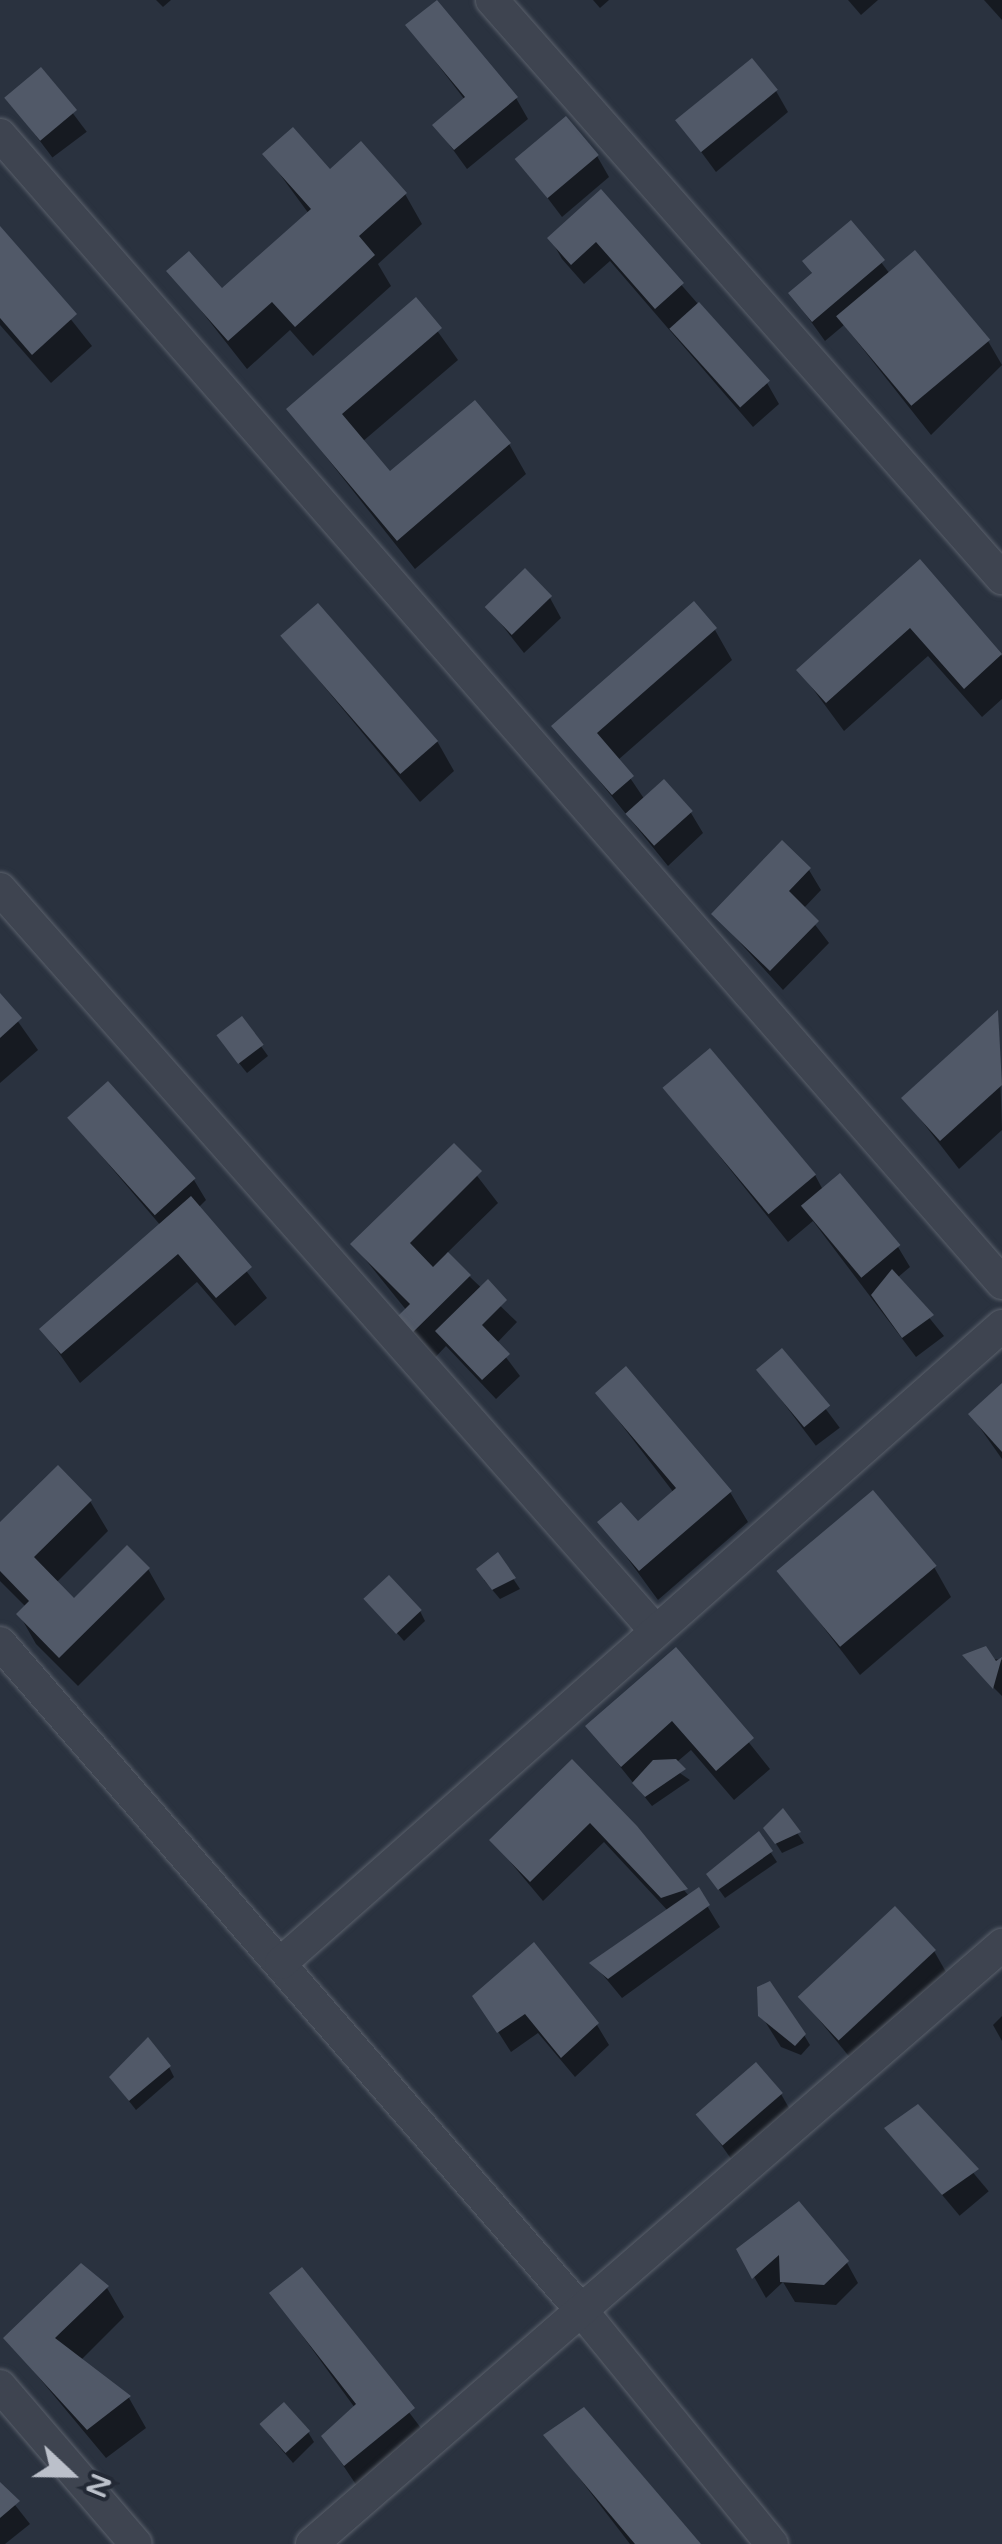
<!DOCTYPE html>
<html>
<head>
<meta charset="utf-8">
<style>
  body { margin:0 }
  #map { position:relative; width:1002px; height:2544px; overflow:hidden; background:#2a323f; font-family:"Varela Round",sans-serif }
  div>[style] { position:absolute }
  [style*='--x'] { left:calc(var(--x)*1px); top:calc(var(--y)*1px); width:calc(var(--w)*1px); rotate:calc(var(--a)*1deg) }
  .shadow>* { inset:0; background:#0007; transform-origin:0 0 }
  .building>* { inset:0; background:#515968; transform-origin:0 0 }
  .roads { filter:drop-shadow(0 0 2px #5c626d) drop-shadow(0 0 2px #5c626d) }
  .street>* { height:32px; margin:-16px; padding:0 16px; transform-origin:16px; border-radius:16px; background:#3e4450 }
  span { translate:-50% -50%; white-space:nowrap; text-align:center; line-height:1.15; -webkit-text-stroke:9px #232935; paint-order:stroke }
  .north { position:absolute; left:20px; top:2424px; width:100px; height:100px; -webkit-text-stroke:8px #232935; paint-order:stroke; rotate:112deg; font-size:28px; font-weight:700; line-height:40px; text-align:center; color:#bbc0ca }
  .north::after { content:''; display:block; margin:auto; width:35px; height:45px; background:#bbc0ca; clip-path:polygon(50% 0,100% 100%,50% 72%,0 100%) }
</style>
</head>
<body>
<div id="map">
  <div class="shadow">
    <div style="clip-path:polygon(156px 0,171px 0,163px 7px)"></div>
    <div style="clip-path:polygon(593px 0,609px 0,600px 8px)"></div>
    <div style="clip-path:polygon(848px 0,878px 0,861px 15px)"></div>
    <div style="clip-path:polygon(984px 0,1002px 0,1002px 20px)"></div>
    <div style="clip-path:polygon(408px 26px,516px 98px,528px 119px,467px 169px,435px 125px,465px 100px)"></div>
    <div style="left:41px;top:71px;width:76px;height:43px;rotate:53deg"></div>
    <div style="clip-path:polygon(776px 91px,788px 112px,716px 172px,679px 122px)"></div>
    <div style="clip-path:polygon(265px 154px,405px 194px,422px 224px,378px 264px,391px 286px,313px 356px,290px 330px,247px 369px,170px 271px,221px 291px,309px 214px)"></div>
    <div style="clip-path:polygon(597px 156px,609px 177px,562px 217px,518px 159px)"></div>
    <div style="clip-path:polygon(601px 193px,767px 383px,779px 404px,753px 427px,610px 261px,584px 284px,562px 259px,550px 238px)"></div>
    <div style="clip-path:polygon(851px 223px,890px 274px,988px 341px,1002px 365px,931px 435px,844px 325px,825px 341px,791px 294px,813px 275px,805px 261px)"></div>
    <div style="clip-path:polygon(0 230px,92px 346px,51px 383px,0 325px)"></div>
    <div style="clip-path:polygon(416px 301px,458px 360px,362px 442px,390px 475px,509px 444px,526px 474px,415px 569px,289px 410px)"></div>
    <div style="clip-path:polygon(920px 563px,1002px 656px,1002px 699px,982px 717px,928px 656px,844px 731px,799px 670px)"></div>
    <div style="clip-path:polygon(550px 598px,561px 618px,524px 653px,487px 606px)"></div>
    <div style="clip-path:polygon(715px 630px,732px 660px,618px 760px,645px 800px,691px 813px,703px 833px,668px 866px,555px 726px)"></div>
    <div style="clip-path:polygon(283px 637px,437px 741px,454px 771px,420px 802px)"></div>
    <div style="clip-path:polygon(809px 870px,821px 890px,803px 909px,829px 943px,783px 990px,714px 914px)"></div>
    <div style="clip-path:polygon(0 996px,38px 1050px,0 1083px)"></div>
    <div style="clip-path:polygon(998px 1013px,1002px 1130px,959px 1169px,904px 1098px)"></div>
    <div style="clip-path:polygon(242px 1020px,268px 1056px,247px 1073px,226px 1047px)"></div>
    <div style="clip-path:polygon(108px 1085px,194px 1180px,206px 1200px,198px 1208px,267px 1298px,235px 1326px,197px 1282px,80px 1383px,42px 1329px,161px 1226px,70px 1119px)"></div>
    <div style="clip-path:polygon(666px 1089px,815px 1175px,823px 1190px,839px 1176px,898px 1247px,910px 1267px,897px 1278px,944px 1336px,916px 1357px,813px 1221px,788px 1242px)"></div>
    <div style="clip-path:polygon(454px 1146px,498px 1203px,446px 1254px,517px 1322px,496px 1344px,520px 1376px,496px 1399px,446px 1346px,429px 1364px,415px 1350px,407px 1311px,353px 1244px)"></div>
    <div style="left:782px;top:1351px;width:96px;height:30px;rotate:53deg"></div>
    <div style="clip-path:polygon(1002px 1386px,1002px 1459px,971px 1415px)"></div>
    <div style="clip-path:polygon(598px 1394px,730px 1492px,748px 1522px,658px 1600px,601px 1522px,638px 1525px,674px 1493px)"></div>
    <div style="clip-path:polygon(90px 1501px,108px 1531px,56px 1583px,74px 1602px,148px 1569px,165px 1599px,78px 1686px,36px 1644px,19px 1614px,26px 1607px,0 1581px,0 1526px)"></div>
    <div style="clip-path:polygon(498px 1556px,520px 1589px,500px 1599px,484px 1580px)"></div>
    <div style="clip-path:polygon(934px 1567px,951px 1597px,860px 1675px,781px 1572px)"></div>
    <div style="clip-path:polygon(367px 1599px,420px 1611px,425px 1621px,404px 1641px)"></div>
    <div style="clip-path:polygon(676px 1651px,770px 1769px,734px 1800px,691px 1750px,671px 1767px,690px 1780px,652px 1806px,588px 1727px)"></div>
    <div style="clip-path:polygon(966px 1656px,1002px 1660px,1002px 1696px,971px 1665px)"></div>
    <div style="clip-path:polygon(572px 1763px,690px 1897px,698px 1891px,720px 1927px,622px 1998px,593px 1963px,668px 1911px,604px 1842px,543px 1901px,492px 1840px)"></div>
    <div style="clip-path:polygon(783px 1812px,804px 1843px,782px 1853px,766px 1828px)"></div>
    <div style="clip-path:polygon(759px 1835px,777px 1862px,725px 1898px,715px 1884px)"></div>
    <div style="clip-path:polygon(934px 1951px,946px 1972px,852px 2060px,802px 1999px)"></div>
    <div style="clip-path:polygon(476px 1997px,597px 2025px,609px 2045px,575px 2077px,538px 2033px,511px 2052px)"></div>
    <div style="clip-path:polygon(761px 2015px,804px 2035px,810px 2045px,801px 2055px,781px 2047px)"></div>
    <div style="clip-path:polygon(1002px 2016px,1002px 2041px,993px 2025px)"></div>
    <div style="clip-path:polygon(169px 2067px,174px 2077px,136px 2110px,118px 2087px)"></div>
    <div style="clip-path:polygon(781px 2094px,793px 2115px,734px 2163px,698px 2112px)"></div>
    <div style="left:918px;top:2107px;width:110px;height:38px;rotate:50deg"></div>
    <div style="clip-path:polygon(739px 2250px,847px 2263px,858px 2283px,836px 2305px,795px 2302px,783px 2282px,766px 2298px)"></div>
    <div style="clip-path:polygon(302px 2271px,430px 2440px,363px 2495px,324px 2437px,355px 2408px,272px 2294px)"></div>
    <div style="clip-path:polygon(107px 2288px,124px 2317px,80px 2361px,129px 2398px,146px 2428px,106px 2458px,6px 2338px)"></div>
    <div style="clip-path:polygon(308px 2432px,314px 2442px,293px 2463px,270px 2436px)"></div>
    <div style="clip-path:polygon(547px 2436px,698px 2544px,630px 2544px)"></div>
    <div style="clip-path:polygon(0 2486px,30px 2524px,5px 2544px,0 2544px)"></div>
  </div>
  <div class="building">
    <div style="clip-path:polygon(437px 0,518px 97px,454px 150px,432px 125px,465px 97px,405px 25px)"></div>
    <div style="left:752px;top:58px;width:41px;height:99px;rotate:51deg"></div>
    <div style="left:41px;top:67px;width:56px;height:48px;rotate:50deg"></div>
    <div style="left:566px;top:116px;width:51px;height:67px;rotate:50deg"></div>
    <div style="clip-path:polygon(293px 127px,330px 169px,361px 141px,407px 193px,359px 236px,375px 255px,295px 327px,272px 302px,228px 341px,166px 271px,189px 251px,222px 288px,311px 209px,262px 154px)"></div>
    <div style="clip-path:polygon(601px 189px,684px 283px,655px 309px,596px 242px,571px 265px,547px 238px)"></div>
    <div style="clip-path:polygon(851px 220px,885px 260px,812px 322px,788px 293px,812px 273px,802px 261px)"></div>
    <div style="clip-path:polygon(0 226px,77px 314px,32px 355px,0 318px)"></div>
    <div style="left:915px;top:250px;width:117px;height:103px;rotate:50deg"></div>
    <div style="clip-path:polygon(416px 297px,442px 328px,342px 414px,390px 471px,475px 400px,511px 443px,397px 541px,286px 409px)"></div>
    <div style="left:699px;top:302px;width:106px;height:40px;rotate:48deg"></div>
    <div style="clip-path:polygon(920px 559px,1002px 654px,964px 689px,910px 628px,826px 703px,796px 670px)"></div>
    <div style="left:525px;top:568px;width:39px;height:56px;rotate:46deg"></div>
    <div style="clip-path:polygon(694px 601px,717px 628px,597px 733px,634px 776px,612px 795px,551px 726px)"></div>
    <div style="left:318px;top:603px;width:183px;height:50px;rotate:49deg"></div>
    <div style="left:664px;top:779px;width:43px;height:52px;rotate:48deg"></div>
    <div style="clip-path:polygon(782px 840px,811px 868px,789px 891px,819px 921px,770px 971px,711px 914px)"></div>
    <div style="clip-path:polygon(0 993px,22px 1018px,0 1038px)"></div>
    <div style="clip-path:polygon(998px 1010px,1002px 1085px,940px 1141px,901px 1098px)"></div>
    <div style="left:242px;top:1016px;width:36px;height:32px;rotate:53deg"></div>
    <div style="left:710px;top:1048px;width:165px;height:62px;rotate:50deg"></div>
    <div style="left:108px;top:1081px;width:131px;height:55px;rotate:48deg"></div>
    <div style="clip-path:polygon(454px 1143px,482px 1171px,410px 1243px,433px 1267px,448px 1252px,471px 1275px,410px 1335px,395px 1319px,410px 1304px,350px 1244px)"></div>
    <div style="left:840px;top:1173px;width:94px;height:51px;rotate:50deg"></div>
    <div style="clip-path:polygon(191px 1196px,252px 1267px,216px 1298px,178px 1254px,61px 1354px,39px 1329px)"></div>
    <div style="clip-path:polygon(892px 1269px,934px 1315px,902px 1338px,871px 1295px)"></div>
    <div style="clip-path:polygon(488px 1279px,507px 1300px,482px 1325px,510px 1354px,482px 1380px,435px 1331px)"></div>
    <div style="left:782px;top:1348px;width:75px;height:34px;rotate:50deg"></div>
    <div style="clip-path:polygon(626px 1366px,732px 1491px,639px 1571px,597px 1522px,621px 1502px,638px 1521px,676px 1488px,595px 1393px)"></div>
    <div style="clip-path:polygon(1002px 1383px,1002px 1452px,968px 1414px)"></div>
    <div style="clip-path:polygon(58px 1465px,92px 1500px,34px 1557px,74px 1598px,127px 1545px,150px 1568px,59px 1658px,16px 1614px,29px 1601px,0 1571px,0 1522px)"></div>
    <div style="left:873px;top:1490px;width:99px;height:126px;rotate:50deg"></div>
    <div style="clip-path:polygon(498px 1552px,516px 1578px,492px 1590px,476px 1569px)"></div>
    <div style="left:389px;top:1575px;width:48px;height:35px;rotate:47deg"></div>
    <div style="clip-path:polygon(986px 1646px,996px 1661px,1002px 1657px,993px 1689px,962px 1655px)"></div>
    <div style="clip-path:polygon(676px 1647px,754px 1738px,716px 1771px,672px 1721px,621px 1767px,585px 1726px)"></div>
    <div style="clip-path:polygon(572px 1759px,637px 1826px,688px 1889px,661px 1898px,590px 1823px,530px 1882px,489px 1840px)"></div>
    <div style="clip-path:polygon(676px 1759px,686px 1769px,645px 1797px,632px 1783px,653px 1760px)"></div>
    <div style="clip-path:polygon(783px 1808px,801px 1832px,775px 1844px,763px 1828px)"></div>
    <div style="clip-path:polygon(759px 1831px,773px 1851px,718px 1890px,706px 1874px)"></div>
    <div style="clip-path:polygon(699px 1887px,710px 1905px,608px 1979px,589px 1963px)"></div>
    <div style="left:895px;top:1906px;width:60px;height:133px;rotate:47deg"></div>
    <div style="clip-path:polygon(534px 1942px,599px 2023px,561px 2058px,525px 2014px,497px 2033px,472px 1996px)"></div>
    <div style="clip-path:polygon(770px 1981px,806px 2034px,795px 2046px,758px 2016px,757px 1987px)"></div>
    <div style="clip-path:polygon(148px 2037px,171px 2066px,129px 2101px,109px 2077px)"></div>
    <div style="left:756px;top:2062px;width:41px;height:80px;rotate:49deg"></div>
    <div style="clip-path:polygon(918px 2104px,979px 2169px,942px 2195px,884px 2128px)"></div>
    <div style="clip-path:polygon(799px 2201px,849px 2261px,824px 2285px,780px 2282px,779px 2255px,752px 2279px,736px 2249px)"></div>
    <div style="clip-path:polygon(81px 2263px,109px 2286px,55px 2338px,131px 2396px,87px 2430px,3px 2338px)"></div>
    <div style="clip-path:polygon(302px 2267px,415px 2408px,344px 2466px,321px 2436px,356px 2404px,269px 2293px)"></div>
    <div style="left:284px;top:2402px;width:39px;height:33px;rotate:48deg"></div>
    <div style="clip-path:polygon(584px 2407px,701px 2544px,635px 2544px,543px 2435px)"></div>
    <div style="clip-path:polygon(0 2482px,20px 2501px,0 2518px)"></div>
  </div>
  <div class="roads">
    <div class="street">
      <div style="--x:492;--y:0;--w:771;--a:48.58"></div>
      <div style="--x:0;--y:135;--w:1524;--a:48.88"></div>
      <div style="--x:0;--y:889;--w:988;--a:48.53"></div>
      <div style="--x:0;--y:1643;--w:885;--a:48.94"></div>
      <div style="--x:581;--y:2310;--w:302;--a:50.8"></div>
      <div style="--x:281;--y:1963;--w:962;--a:-41.46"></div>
      <div style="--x:0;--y:2386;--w:208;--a:49.3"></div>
      <div style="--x:312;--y:2544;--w:914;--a:-40.96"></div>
    </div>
  </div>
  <div class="north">N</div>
</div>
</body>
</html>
